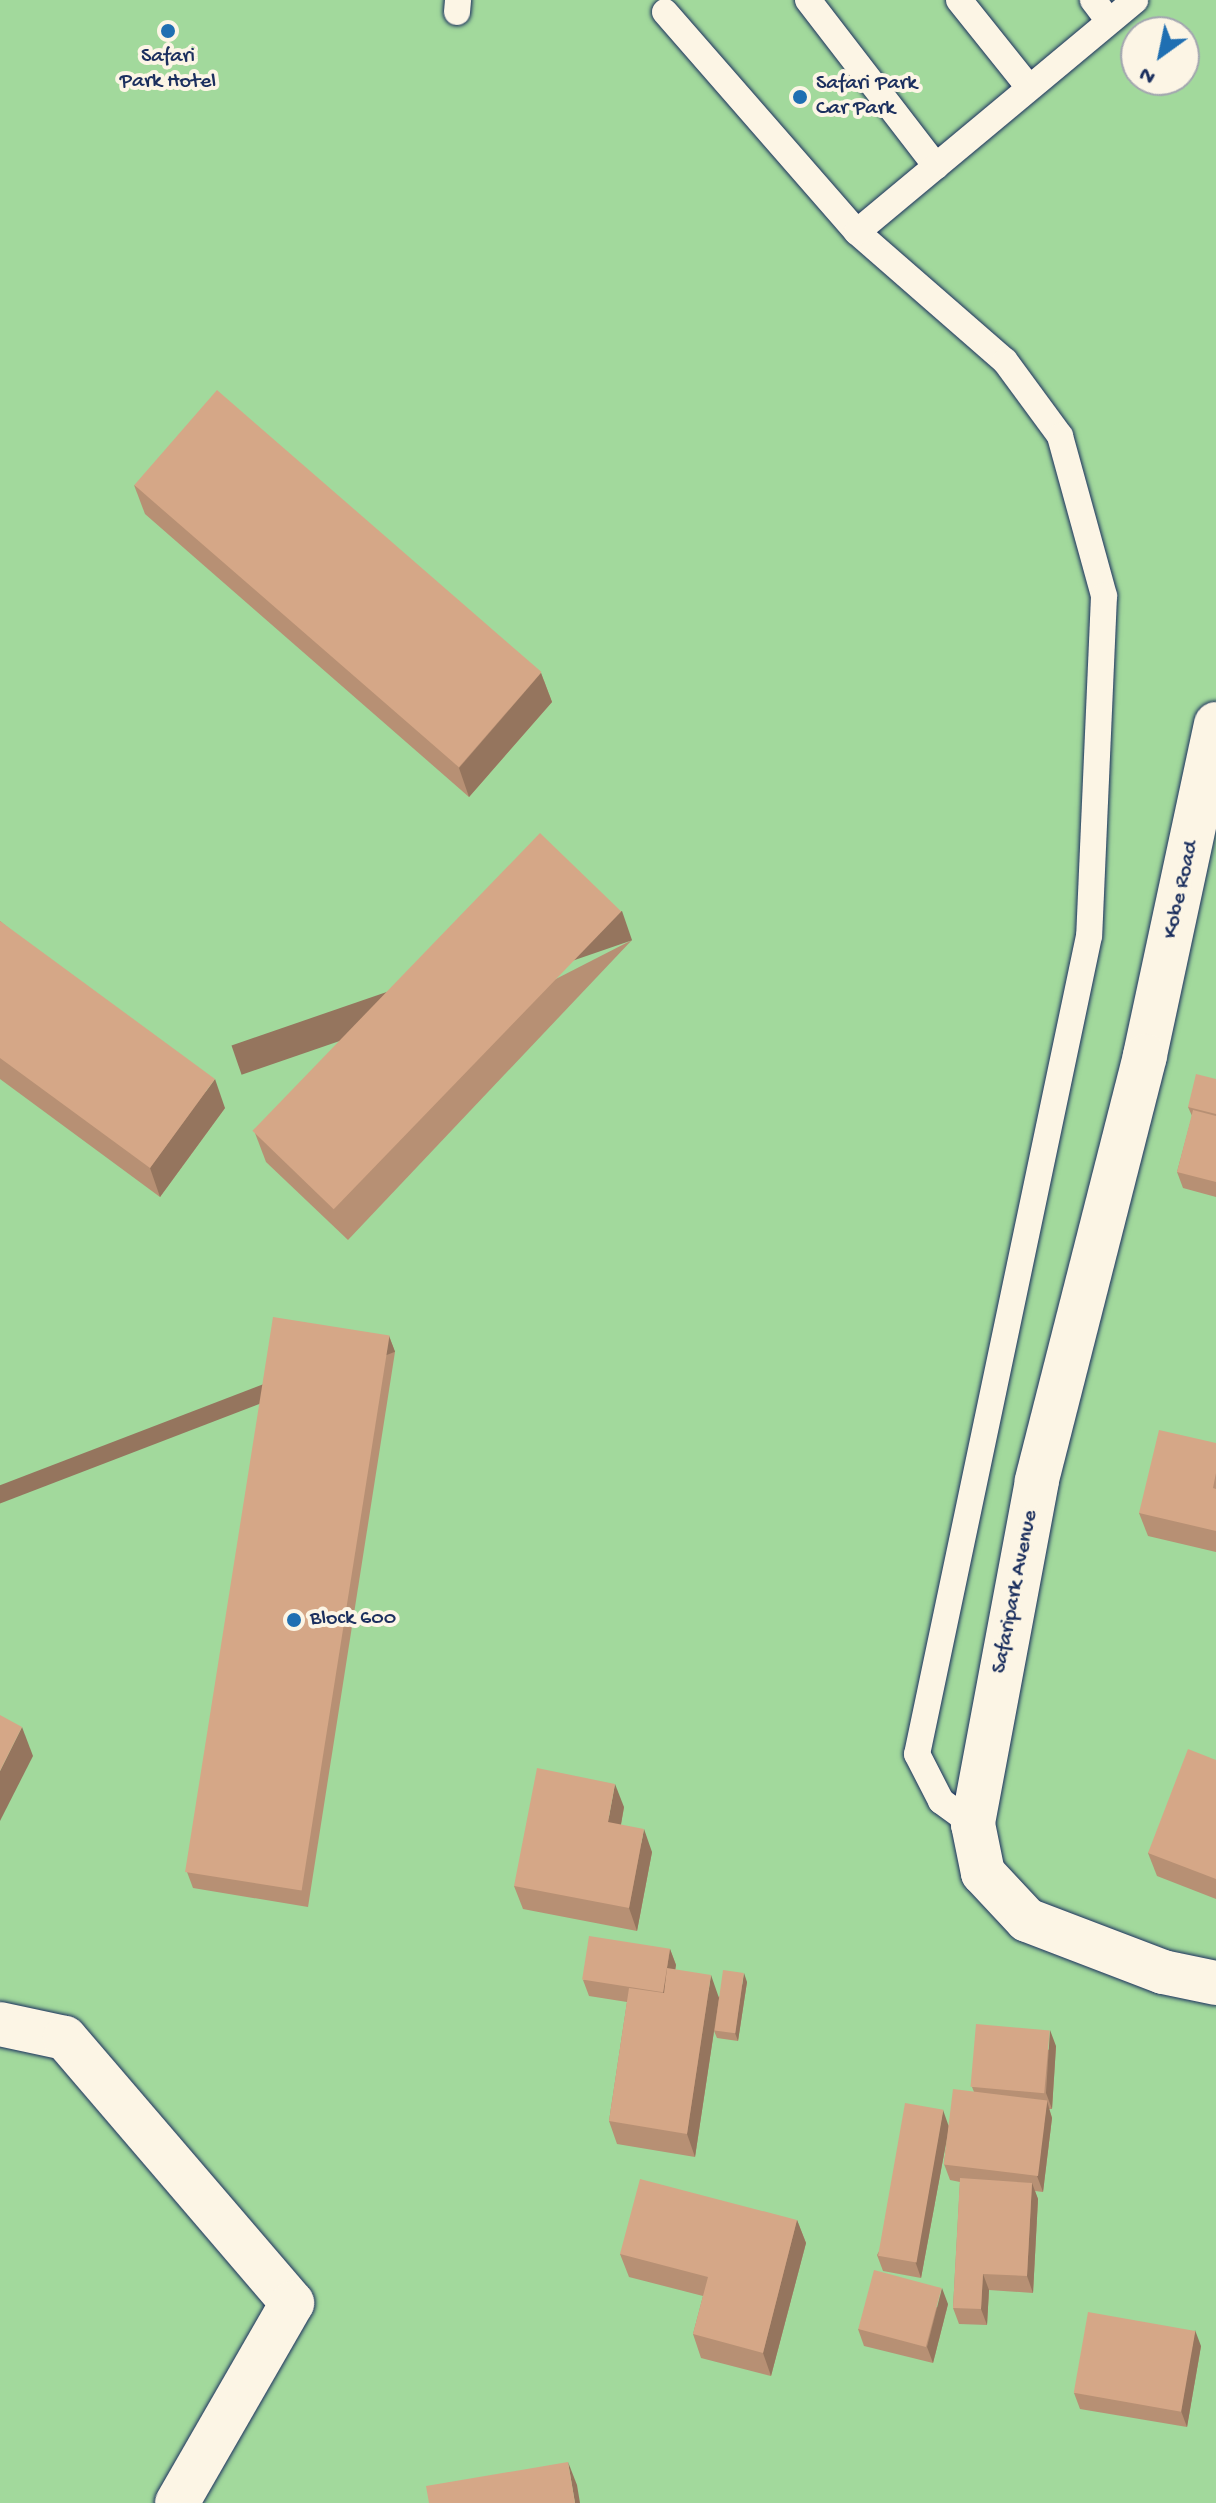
<!DOCTYPE html>
<html>
<head>
<meta charset="utf-8">
<style>
  body { margin:0 }
  #map { position:relative; width:1216px; height:2503px; overflow:hidden; background:#fcf5e5; font-family:"Gochi Hand",sans-serif }
  div>[style] { position:absolute }
  [style*='--x'] { left:calc(var(--x)*1px); top:calc(var(--y)*1px); width:calc(var(--w)*1px); rotate:calc(var(--a)*1deg) }
  .green>* { inset:0; background:#a2d99c }
  .roads { filter:drop-shadow(0 0 2px #1b2f5e) drop-shadow(0 0 2px #1b2f5e) }
  .lane>* { height:26px; margin:-13px; padding:0 13px; transform-origin:13px; border-radius:13px; background:#fcf5e5 }
  .street>* { height:44px; margin:-22px; padding:0 22px; transform-origin:22px; border-radius:22px; background:#fcf5e5 }
  .wall>* { inset:0; background:#b79074 }
  .shaded-wall>* { inset:0; background:#95755e; transform-origin:0 0 }
  .building>* { inset:0; background:#d5a787; transform-origin:0 0 }
  .dots>* { width:22px; height:22px; translate:-50% -50%; box-sizing:border-box; border:4px solid #fcf5e5; border-radius:50% }
  span { translate:-50% -50%; white-space:nowrap; text-align:center; line-height:1.15; -webkit-text-stroke:8px #fcf5e5; paint-order:stroke }
  .poi-label { font-size:22px; color:#1b2f5e }
  .left { translate:0 -50%; text-align:left }
  .street-label { font-size:22px; color:#1b2f5e }
  .north { position:absolute; left:1120px; top:16px; width:80px; height:80px; box-sizing:border-box; background:#fcf5e5; border:2px solid #a2a6af; border-radius:50%; rotate:213deg; font-size:22px; font-weight:700; line-height:32px; text-align:center; color:#1b2f5e }
  .north::after { content:''; display:block; margin:auto; width:28px; height:36px; background:#1f6fb2; clip-path:polygon(50% 0,100% 100%,50% 72%,0 100%) }
</style>
</head>
<body>
<div id="map">
  <div class="green">
    <div style="clip-path:polygon(evenodd,0 0,1216px 0,1216px 2503px,0 2503px,0 0,1136px 32px,1184px 32px,1184px 80px,1136px 80px,1136px 32px)"></div>
  </div>
  <div class="roads">
    <div class="lane">
      <div style="--x:808;--y:0;--w:210;--a:52.4"></div>
      <div style="--x:959;--y:0;--w:109;--a:51.3"></div>
      <div style="--x:1093;--y:0;--w:26;--a:53"></div>
      <div style="--x:457;--y:12;--w:12;--a:-85"></div>
      <div style="--x:665;--y:12;--w:292;--a:48.9"></div>
      <div style="--x:857;--y:232;--w:196;--a:41.1"></div>
      <div style="--x:1005;--y:361;--w:93;--a:53.7"></div>
      <div style="--x:1060;--y:436;--w:166;--a:74.6"></div>
      <div style="--x:1104;--y:596;--w:340;--a:92.5"></div>
      <div style="--x:1089;--y:936;--w:836;--a:101.87"></div>
      <div style="--x:917;--y:1754;--w:53;--a:62.9"></div>
      <div style="--x:941;--y:1801;--w:39;--a:36"></div>
      <div style="--x:857;--y:232;--w:362;--a:-39.8"></div>
    </div>
    <div class="street">
      <div style="--x:1216;--y:724;--w:340;--a:102.1"></div>
      <div style="--x:1145;--y:1056;--w:439;--a:104.3"></div>
      <div style="--x:1037;--y:1481;--w:349;--a:100.6"></div>
      <div style="--x:973;--y:1824;--w:50;--a:78.5"></div>
      <div style="--x:983;--y:1873;--w:64;--a:46.9"></div>
      <div style="--x:1027;--y:1920;--w:146;--a:20.9"></div>
      <div style="--x:1163;--y:1972;--w:54;--a:11.7"></div>
      <div style="--x:0;--y:2024;--w:66;--a:12.2"></div>
      <div style="--x:65;--y:2038;--w:349;--a:49.4"></div>
      <div style="--x:292;--y:2303;--w:231;--a:119.9"></div>
    </div>
  </div>
  <div class="wall">
    <div style="clip-path:polygon(134px 485px,541px 673px,552px 702px,469px 797px,145px 514px)"></div>
    <div style="clip-path:polygon(0 921px,225px 1108px,160px 1197px,0 1079px)"></div>
    <div style="clip-path:polygon(632px 940px,348px 1240px,266px 1162px,255px 1133px)"></div>
    <div style="clip-path:polygon(1216px 1079px,1216px 1197px,1183px 1188px,1177px 1172px,1192px 1116px,1188px 1107px)"></div>
    <div style="clip-path:polygon(389px 1336px,395px 1352px,308px 1907px,193px 1888px,187px 1872px)"></div>
    <div style="clip-path:polygon(1216px 1443px,1216px 1552px,1148px 1536px,1139px 1513px)"></div>
    <div style="clip-path:polygon(1216px 1760px,1216px 1899px,1157px 1876px,1148px 1853px)"></div>
    <div style="clip-path:polygon(624px 1807px,621px 1825px,652px 1852px,637px 1931px,523px 1909px,514px 1886px)"></div>
    <div style="clip-path:polygon(670px 1949px,676px 1965px,675px 1970px,719px 1997px,747px 1982px,738px 2041px,717px 2038px,714px 2031px,695px 2157px,617px 2144px,609px 2121px,627px 2002px,589px 1996px,583px 1980px)"></div>
    <div style="clip-path:polygon(1056px 2046px,1052px 2109px,1049px 2109px,1052px 2118px,1043px 2192px,1035px 2191px,1038px 2199px,1033px 2293px,989px 2290px,987px 2325px,959px 2324px,953px 2308px,960px 2182px,950px 2180px,944px 2164px,947px 2138px,921px 2278px,883px 2271px,877px 2255px,948px 2126px,974px 2092px,972px 2087px)"></div>
    <div style="clip-path:polygon(797px 2220px,806px 2243px,771px 2376px,701px 2358px,693px 2334px,703px 2296px,629px 2277px,620px 2254px)"></div>
    <div style="clip-path:polygon(948px 2304px,933px 2363px,864px 2346px,858px 2329px)"></div>
    <div style="clip-path:polygon(1201px 2346px,1187px 2427px,1080px 2409px,1074px 2393px)"></div>
  </div>
  <div class="shaded-wall">
    <div style="clip-path:polygon(541px 673px,552px 702px,469px 797px,459px 768px)"></div>
    <div style="left:622px;top:911px;width:31px;height:413px;rotate:71deg"></div>
    <div style="clip-path:polygon(215px 1079px,225px 1108px,160px 1197px,150px 1168px)"></div>
    <div style="left:389px;top:1336px;width:17px;height:562px;rotate:69deg"></div>
    <div style="clip-path:polygon(22px 1727px,33px 1756px,0 1821px,0 1771px)"></div>
    <div style="clip-path:polygon(615px 1784px,624px 1807px,617px 1846px,608px 1822px)"></div>
    <div style="clip-path:polygon(644px 1829px,652px 1852px,637px 1931px,629px 1908px)"></div>
    <div style="clip-path:polygon(670px 1949px,676px 1965px,669px 2009px,663px 1993px)"></div>
    <div style="clip-path:polygon(744px 1973px,747px 1982px,738px 2041px,735px 2033px)"></div>
    <div style="clip-path:polygon(711px 1975px,719px 1998px,695px 2157px,687px 2134px)"></div>
    <div style="clip-path:polygon(1050px 2030px,1056px 2046px,1052px 2109px,1046px 2093px)"></div>
    <div style="clip-path:polygon(1047px 2101px,1052px 2118px,1043px 2192px,1037px 2176px)"></div>
    <div style="clip-path:polygon(943px 2110px,949px 2127px,921px 2278px,915px 2261px)"></div>
    <div style="clip-path:polygon(1032px 2183px,1038px 2199px,1033px 2293px,1027px 2276px)"></div>
    <div style="clip-path:polygon(797px 2220px,806px 2243px,771px 2376px,763px 2353px)"></div>
    <div style="clip-path:polygon(983px 2274px,989px 2290px,987px 2325px,981px 2309px)"></div>
    <div style="clip-path:polygon(942px 2288px,948px 2304px,933px 2363px,927px 2347px)"></div>
    <div style="clip-path:polygon(1195px 2330px,1201px 2346px,1187px 2427px,1181px 2411px)"></div>
    <div style="clip-path:polygon(568px 2462px,577px 2485px,580px 2503px,575px 2503px)"></div>
  </div>
  <div class="building">
    <div style="left:217px;top:390px;width:430px;height:126px;rotate:41deg"></div>
    <div style="left:540px;top:833px;width:113px;height:414px;rotate:44deg"></div>
    <div style="clip-path:polygon(0 921px,215px 1079px,150px 1168px,0 1058px)"></div>
    <div style="clip-path:polygon(1196px 1074px,1216px 1079px,1216px 1114px,1188px 1107px)"></div>
    <div style="clip-path:polygon(1193px 1110px,1216px 1116px,1216px 1182px,1177px 1172px)"></div>
    <div style="left:273px;top:1317px;width:118px;height:562px;rotate:9deg"></div>
    <div style="clip-path:polygon(1159px 1430px,1216px 1443px,1216px 1473px,1213px 1488px,1216px 1489px,1216px 1531px,1139px 1513px)"></div>
    <div style="clip-path:polygon(0 1715px,22px 1727px,0 1771px)"></div>
    <div style="clip-path:polygon(1188px 1749px,1216px 1760px,1216px 1879px,1148px 1853px)"></div>
    <div style="clip-path:polygon(537px 1768px,615px 1784px,608px 1822px,644px 1829px,629px 1908px,514px 1886px)"></div>
    <div style="left:589px;top:1936px;width:82px;height:44px;rotate:9deg"></div>
    <div style="clip-path:polygon(667px 1968px,711px 1975px,687px 2134px,609px 2121px,629px 1988px,664px 1993px)"></div>
    <div style="left:723px;top:1970px;width:21px;height:61px;rotate:8deg"></div>
    <div style="left:976px;top:2024px;width:74px;height:63px;rotate:5deg"></div>
    <div style="left:953px;top:2089px;width:95px;height:76px;rotate:7deg"></div>
    <div style="left:905px;top:2103px;width:39px;height:155px;rotate:10deg"></div>
    <div style="clip-path:polygon(960px 2178px,1032px 2183px,1027px 2276px,983px 2274px,981px 2309px,953px 2308px)"></div>
    <div style="clip-path:polygon(640px 2179px,797px 2220px,763px 2353px,693px 2334px,708px 2277px,620px 2254px)"></div>
    <div style="left:874px;top:2270px;width:70px;height:61px;rotate:15deg"></div>
    <div style="left:1088px;top:2312px;width:109px;height:82px;rotate:10deg"></div>
    <div style="clip-path:polygon(568px 2462px,575px 2503px,429px 2503px,426px 2486px)"></div>
  </div>
  <div class="dots">
    <div style="left:168px;top:31px;background:#1f6fb2"></div>
    <div style="left:800px;top:97px;background:#1f6fb2"></div>
    <div style="left:294px;top:1620px;background:#1f6fb2"></div>
  </div>
  <div class="poi-label">
    <span style="left:168px;top:70px">Safari<br>Park Hotel</span>
    <span class="left" style="left:816px;top:97px">Safari Park<br>Car Park</span>
    <span class="left" style="left:310px;top:1620px">Block 600</span>
  </div>
  <div class="street-label">
    <span style="left:1182px;top:890px;rotate:-77deg">Kobe Road</span>
    <span style="left:1016px;top:1592px;rotate:-79deg">Safaripark Avenue</span>
  </div>
  <div class="north">N</div>
</div>
</body>
</html>
